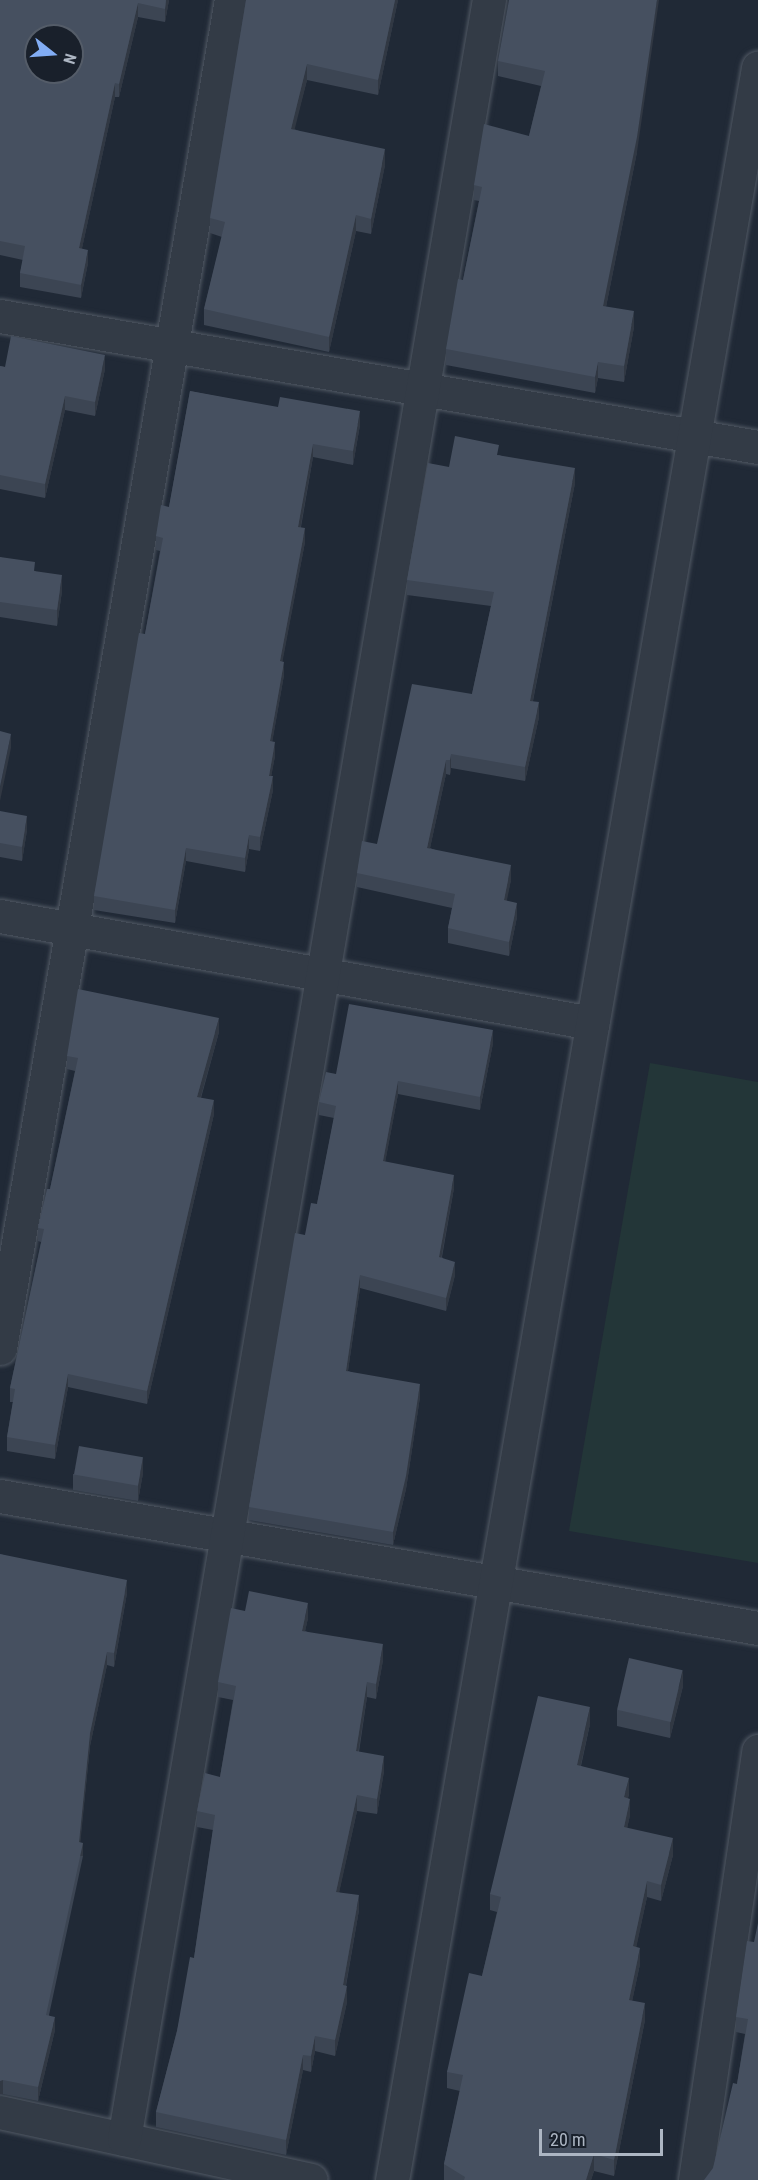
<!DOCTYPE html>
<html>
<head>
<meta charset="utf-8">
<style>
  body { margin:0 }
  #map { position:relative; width:758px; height:2180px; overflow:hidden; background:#202936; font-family:"Roboto Condensed",sans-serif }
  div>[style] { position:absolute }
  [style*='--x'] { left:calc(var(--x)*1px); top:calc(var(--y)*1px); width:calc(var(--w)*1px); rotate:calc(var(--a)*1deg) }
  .green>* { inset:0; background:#233638 }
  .roads { filter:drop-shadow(0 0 2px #515964) drop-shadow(0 0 2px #515964) }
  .minor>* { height:33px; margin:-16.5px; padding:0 16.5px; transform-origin:16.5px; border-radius:16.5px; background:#333b46 }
  .wall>* { inset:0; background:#3c4553 }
  .shaded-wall>* { inset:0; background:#313843; transform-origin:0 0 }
  .building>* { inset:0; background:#465060; transform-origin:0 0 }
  span { translate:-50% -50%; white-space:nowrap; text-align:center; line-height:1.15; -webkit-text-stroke:4.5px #19202b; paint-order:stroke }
  .north { position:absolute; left:24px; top:24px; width:60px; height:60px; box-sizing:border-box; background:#19202b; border:2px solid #545c68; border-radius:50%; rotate:107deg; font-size:16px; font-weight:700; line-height:24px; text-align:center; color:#adb6c3 }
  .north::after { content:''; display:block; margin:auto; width:21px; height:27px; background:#82adf4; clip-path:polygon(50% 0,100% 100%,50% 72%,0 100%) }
  .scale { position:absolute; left:539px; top:2129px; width:124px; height:27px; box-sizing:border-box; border:3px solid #adb6c3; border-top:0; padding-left:8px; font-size:18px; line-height:21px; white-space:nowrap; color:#adb6c3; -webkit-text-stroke:4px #19202b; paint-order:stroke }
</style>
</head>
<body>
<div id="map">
  <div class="green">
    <div style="clip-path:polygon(650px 1063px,758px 1082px,758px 1563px,569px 1531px)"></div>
  </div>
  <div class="roads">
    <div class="minor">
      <div style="--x:0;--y:316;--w:769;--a:9.81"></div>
      <div style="--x:0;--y:916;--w:602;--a:10.25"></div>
      <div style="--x:0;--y:1348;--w:1368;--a:-80.28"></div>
      <div style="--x:0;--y:1496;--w:769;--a:9.88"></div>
      <div style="--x:0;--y:2112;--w:318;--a:12.3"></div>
      <div style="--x:124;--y:2139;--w:2170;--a:-80.32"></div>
      <div style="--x:392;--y:2180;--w:2144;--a:-80.17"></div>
      <div style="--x:695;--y:2180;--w:434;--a:-81.6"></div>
    </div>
  </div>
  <div class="wall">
    <div style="clip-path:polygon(0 0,169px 0,165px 22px,138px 17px,119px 97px,115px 97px,82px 248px,88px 263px,81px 298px,20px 287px,20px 273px,23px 260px,0 255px)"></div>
    <div style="clip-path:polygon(246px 0,398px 0,378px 95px,307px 80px,294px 129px,385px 165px,371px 234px,356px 231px,329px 352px,204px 325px,204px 309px,222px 237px,210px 233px,210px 218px)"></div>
    <div style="clip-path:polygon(510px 0,637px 152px,606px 307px,634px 327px,624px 382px,598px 378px,595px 393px,446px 365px,446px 349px,463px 280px,479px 201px,474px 200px,474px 185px,529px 136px,541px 86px,498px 76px,498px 61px)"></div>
    <div style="clip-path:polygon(0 366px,5px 367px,105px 369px,95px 416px,65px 410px,45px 498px,0 489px)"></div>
    <div style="clip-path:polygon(190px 391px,360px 425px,353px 465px,313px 457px,301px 527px,305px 542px,282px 662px,284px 675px,272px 742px,275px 756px,271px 776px,273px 790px,260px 851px,249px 849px,245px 872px,186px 861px,175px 923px,94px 910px,94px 896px,145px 634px,160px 551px,156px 550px,156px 536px,169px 507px)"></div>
    <div style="clip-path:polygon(499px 455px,575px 483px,533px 701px,539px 717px,525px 781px,451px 768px,450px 775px,446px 774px,430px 848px,511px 880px,506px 901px,517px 917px,509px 956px,448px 943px,448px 928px,452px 908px,357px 887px,357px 873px,377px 844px,472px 694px,491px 606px,407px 595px,407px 580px,449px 467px)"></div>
    <div style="clip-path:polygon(0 557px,35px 571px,62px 591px,57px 626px,0 617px)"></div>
    <div style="clip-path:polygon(0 811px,27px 830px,22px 861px,0 857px)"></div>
    <div style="clip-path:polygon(219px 1032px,201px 1098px,214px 1114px,147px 1404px,68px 1387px,55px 1459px,7px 1451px,7px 1437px,13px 1402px,10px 1402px,10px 1388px,41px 1242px,38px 1241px,38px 1228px,50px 1189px,75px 1071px,67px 1069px,67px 1056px)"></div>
    <div style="clip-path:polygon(493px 1043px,480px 1110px,398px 1094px,385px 1162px,454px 1188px,442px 1257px,455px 1275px,446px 1311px,360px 1288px,348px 1371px,420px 1397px,406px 1489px,393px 1545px,249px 1520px,249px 1507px,305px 1235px,317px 1204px,334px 1118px,319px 1115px,319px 1102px,336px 1074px)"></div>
    <div style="clip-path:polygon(143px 1473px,138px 1501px,73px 1490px,73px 1474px)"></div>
    <div style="clip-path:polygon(0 1554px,127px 1593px,114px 1667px,107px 1665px,90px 1746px,80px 1842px,83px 1856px,49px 2015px,55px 2030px,38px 2101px,3px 2094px,0 2095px)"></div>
    <div style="clip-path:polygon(245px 1611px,308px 1618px,305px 1631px,383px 1660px,376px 1699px,367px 1697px,359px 1752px,384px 1771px,377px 1814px,357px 1811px,339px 1892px,359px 1910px,346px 1986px,347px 2002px,335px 2056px,315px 2051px,311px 2072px,303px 2070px,286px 2155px,156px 2127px,156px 2112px,177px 2031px,194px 1958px,213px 1830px,197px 1827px,197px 1811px,220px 1777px,233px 1700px,218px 1697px,218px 1682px)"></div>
    <div style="clip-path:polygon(683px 1686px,670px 1738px,617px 1726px,617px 1710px)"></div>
    <div style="clip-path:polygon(590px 1724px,581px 1766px,629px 1794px,628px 1798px,630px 1815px,627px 1828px,673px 1855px,661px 1901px,647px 1897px,636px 1947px,640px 1964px,632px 2001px,645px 2020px,614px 2176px,594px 2171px,591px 2180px,444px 2180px,444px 2164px,460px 2091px,447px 2088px,447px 2072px,482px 1976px,497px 1912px,490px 1910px,490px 1894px)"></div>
    <div style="clip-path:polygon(754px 1942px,758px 2180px,713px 2168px,737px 2084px,745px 2034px,736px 2032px,736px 2017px)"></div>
  </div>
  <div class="shaded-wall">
    <div style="clip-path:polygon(166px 0,169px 0,165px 22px,165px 9px)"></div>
    <div style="clip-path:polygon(395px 0,398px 0,378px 95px,378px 80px)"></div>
    <div style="clip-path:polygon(657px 0,659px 0,637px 152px,603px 322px,603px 306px)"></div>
    <div style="clip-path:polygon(138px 3px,138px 17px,119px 97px,119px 84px)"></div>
    <div style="clip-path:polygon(307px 64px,307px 80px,291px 144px,291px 129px)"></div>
    <div style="clip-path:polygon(115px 83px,115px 97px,79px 262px,79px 248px)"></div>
    <div style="clip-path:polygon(385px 149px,385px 165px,371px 234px,371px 219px)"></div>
    <div style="clip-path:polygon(356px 215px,356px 231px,329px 352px,329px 337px)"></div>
    <div style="clip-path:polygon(88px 250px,88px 263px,81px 298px,81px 285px)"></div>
    <div style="clip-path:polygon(634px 311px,634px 327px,624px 382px,624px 366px)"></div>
    <div style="clip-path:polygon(105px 355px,105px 369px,95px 416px,95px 402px)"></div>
    <div style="clip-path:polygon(598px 362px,598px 378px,595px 393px,595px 377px)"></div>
    <div style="clip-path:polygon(65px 396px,65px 410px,45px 498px,45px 484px)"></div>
    <div style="clip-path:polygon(360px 411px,360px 425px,353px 465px,353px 451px)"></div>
    <div style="clip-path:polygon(313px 444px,313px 457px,298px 541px,298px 527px)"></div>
    <div style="clip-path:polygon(575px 468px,575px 483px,530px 715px,530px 701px)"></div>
    <div style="clip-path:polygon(305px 528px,305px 542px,280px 675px,280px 661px)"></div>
    <div style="clip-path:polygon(62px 575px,62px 591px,57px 626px,57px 610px)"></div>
    <div style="clip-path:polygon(284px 662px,284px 675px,270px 755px,270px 741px)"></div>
    <div style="clip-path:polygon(539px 702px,539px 717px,525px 781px,525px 767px)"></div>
    <div style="clip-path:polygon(11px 734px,11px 748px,0 801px,0 787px)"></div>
    <div style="clip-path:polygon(275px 742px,275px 756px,269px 789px,269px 776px)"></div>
    <div style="clip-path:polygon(451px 754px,451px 768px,450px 775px,450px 760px)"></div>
    <div style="clip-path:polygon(446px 760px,446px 774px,427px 862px,427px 848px)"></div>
    <div style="clip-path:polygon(273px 776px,273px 790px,260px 851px,260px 837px)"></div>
    <div style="clip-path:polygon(27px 816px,27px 830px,22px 861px,22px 847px)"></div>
    <div style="clip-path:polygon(249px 835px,249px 849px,245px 872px,245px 858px)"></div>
    <div style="clip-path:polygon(186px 848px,186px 861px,175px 923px,175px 910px)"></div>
    <div style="clip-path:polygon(511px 865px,511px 880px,504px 915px,504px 900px)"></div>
    <div style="clip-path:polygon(517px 903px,517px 917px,509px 956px,509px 942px)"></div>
    <div style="clip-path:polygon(219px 1018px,219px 1032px,197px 1110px,197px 1097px)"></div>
    <div style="clip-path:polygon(493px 1030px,493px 1043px,480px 1110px,480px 1097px)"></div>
    <div style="clip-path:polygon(398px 1081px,398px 1094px,383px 1174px,383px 1161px)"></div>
    <div style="clip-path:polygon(214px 1100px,214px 1114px,147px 1404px,147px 1391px)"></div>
    <div style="clip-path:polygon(454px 1175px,454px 1188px,439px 1270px,439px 1257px)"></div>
    <div style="clip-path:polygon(455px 1262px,455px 1275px,446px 1311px,446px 1298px)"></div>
    <div style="clip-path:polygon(360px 1275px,360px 1288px,346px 1384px,346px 1371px)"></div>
    <div style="clip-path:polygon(68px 1374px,68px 1387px,55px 1459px,55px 1445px)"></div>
    <div style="clip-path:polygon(420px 1384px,420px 1397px,406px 1489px,393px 1545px,393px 1532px)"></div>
    <div style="clip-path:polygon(143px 1457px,143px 1473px,138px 1501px,138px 1485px)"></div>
    <div style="clip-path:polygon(127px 1580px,127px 1593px,114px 1667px,114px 1653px)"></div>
    <div style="clip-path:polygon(308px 1603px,308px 1618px,302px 1646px,302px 1631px)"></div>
    <div style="clip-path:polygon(383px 1644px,383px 1660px,376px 1699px,376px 1684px)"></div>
    <div style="clip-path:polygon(107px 1652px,107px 1665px,90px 1746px,79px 1856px,79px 1842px,90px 1733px)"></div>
    <div style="clip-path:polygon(683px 1670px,683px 1686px,670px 1738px,670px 1723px)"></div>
    <div style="clip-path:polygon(367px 1682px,367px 1697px,356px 1766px,356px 1751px)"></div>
    <div style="clip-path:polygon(590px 1707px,590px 1724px,577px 1781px,577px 1765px)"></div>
    <div style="clip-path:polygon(384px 1756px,384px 1771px,377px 1814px,377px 1799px)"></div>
    <div style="clip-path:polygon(629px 1778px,629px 1794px,624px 1814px,624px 1797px)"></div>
    <div style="clip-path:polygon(357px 1795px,357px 1811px,336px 1907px,336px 1892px)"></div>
    <div style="clip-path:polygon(630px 1799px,630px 1815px,624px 1843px,624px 1827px)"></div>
    <div style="clip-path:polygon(673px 1838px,673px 1855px,661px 1901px,661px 1885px)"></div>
    <div style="left:83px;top:1843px;width:13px;height:176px;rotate:90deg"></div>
    <div style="clip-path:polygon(647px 1881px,647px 1897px,633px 1963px,633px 1946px)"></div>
    <div style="clip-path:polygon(359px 1895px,359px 1910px,343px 2001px,343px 1985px)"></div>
    <div style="clip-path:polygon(640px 1948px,640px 1964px,629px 2016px,629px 2000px)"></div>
    <div style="clip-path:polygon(347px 1986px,347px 2002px,335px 2056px,335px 2040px)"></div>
    <div style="clip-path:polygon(645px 2003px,645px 2020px,614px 2176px,614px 2160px)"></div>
    <div style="clip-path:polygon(55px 2017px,55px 2030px,38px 2101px,38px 2087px)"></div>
    <div style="clip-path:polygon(315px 2036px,315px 2051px,311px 2072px,311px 2056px)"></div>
    <div style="clip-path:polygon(303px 2055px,303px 2070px,286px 2155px,286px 2140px)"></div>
    <div style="left:3px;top:2080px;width:14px;height:3px;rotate:90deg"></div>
    <div style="clip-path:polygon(594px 2154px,594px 2171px,591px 2180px,586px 2180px)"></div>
  </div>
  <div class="building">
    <div style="clip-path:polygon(evenodd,0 0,166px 0,165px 9px,138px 3px,119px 84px,115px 83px,79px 248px,88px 250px,81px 285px,20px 273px,25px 246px,0 241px,0 0,36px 36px,72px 36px,72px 72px,36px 72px,36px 36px)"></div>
    <div style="clip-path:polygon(246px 0,395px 0,378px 80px,307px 64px,291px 129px,385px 149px,371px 219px,356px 215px,329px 337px,204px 309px,225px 222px,210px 218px)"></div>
    <div style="clip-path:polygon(509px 0,657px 0,637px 137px,603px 306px,634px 311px,624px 366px,598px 362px,595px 377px,446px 349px,458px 279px,463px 280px,482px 187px,474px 185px,484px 124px,529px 136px,545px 71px,498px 61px)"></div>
    <div style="clip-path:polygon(11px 336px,105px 355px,95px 402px,65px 396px,45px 484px,0 475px,0 366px,5px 367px)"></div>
    <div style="clip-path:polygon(190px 391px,278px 407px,280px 397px,360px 411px,353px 451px,313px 444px,298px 527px,305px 528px,280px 661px,284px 662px,270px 741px,275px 742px,269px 776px,273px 776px,260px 837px,249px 835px,245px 858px,186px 848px,175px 910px,94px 896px,139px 633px,145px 634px,163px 538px,156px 536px,161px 505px,169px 507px)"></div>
    <div style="clip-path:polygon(455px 436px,499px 445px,497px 455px,575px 468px,530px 701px,539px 702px,525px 767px,451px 754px,450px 760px,446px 760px,427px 848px,511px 865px,504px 900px,517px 903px,509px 942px,448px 928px,455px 894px,357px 873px,362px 841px,377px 844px,412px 684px,472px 694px,494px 592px,407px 580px,428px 463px,449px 467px)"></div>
    <div style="clip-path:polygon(0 557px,35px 562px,34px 571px,62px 575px,57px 610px,0 602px)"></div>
    <div style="clip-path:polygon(0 731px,11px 734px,0 787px)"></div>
    <div style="clip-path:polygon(0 811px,27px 816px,22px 847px,0 843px)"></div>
    <div style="clip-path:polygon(78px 989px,219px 1018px,197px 1097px,214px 1100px,147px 1391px,68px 1374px,55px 1445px,7px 1437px,15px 1389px,10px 1388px,44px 1229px,38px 1228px,47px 1189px,50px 1189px,78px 1058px,67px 1056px)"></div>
    <div style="clip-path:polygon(349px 1004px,493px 1030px,480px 1097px,398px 1081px,383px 1161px,454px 1175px,439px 1257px,455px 1262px,446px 1298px,360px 1275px,346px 1371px,420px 1384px,406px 1476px,393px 1532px,249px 1507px,295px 1233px,305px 1235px,311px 1203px,317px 1204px,336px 1106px,319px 1102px,326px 1072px,336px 1074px)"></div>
    <div style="left:79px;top:1446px;width:65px;height:29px;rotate:10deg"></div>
    <div style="clip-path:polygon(0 1554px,127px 1580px,114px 1653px,107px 1652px,90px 1733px,79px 1842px,83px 1843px,46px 2015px,55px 2017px,38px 2087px,3px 2080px,0 2081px)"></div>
    <div style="clip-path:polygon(249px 1591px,308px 1603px,302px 1631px,383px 1644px,376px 1684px,367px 1682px,356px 1751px,384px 1756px,377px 1799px,357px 1795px,336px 1892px,359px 1895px,343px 1985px,347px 1986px,335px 2040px,315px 2036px,311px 2056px,303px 2055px,286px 2140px,156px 2112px,177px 2031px,190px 1957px,194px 1958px,215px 1815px,197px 1811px,205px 1773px,220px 1777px,236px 1686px,218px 1682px,231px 1608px,245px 1611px)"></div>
    <div style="left:629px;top:1658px;width:55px;height:53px;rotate:13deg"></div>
    <div style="clip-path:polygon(538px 1696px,590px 1707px,577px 1765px,629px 1778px,624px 1797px,630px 1799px,624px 1827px,673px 1838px,661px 1885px,647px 1881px,633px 1946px,640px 1948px,629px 2000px,645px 2003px,614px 2160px,594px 2154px,586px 2180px,464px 2180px,465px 2177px,444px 2164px,463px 2075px,447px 2072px,469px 1973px,482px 1976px,501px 1897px,490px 1894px)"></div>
    <div style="clip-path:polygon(758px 1923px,758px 2180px,704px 2180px,713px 2168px,733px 2083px,737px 2084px,748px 2019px,736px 2017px,747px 1941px,754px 1942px)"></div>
  </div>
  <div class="north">N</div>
  <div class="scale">20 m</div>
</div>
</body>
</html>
